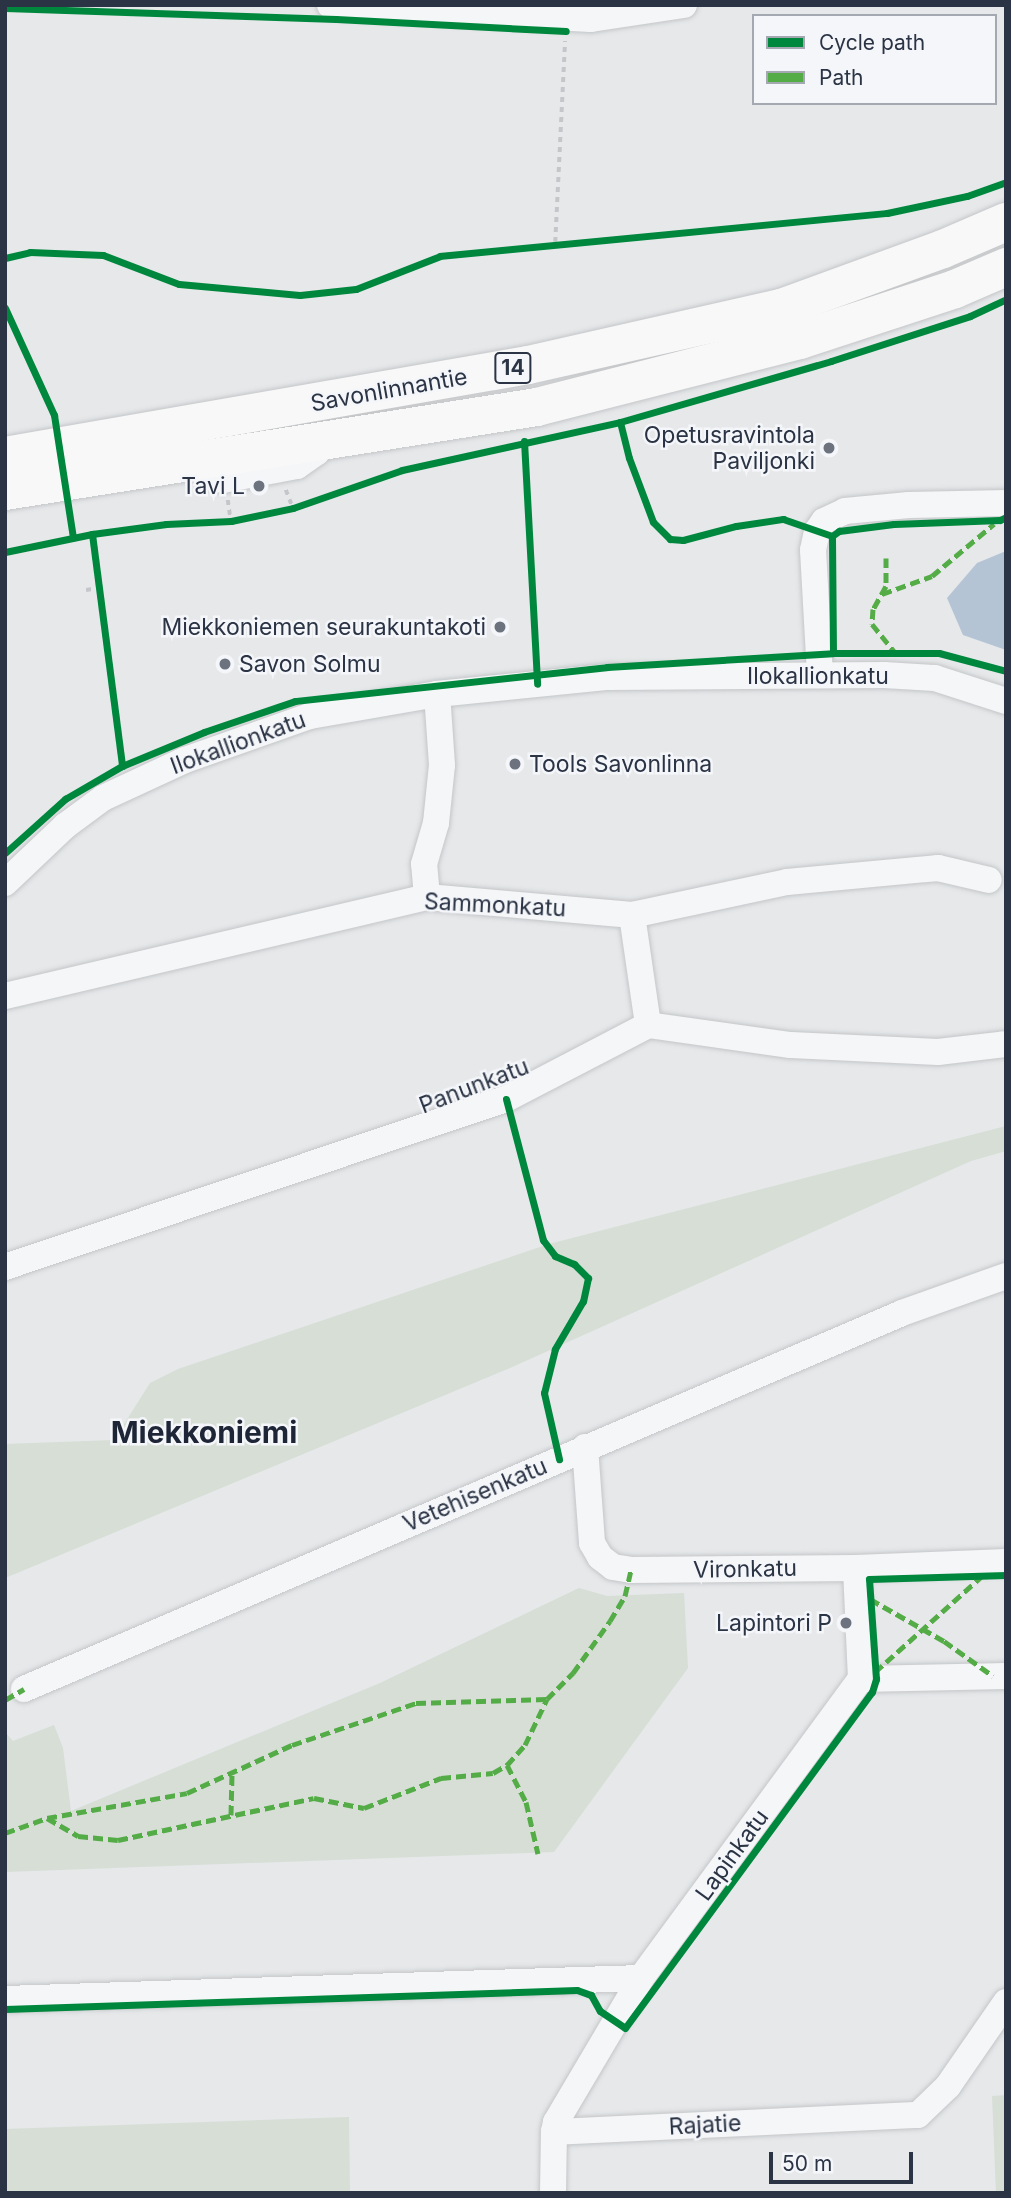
<!DOCTYPE html>
<html>
<head>
<meta charset="utf-8">
<style>
  body { margin:0 }
  #map { position:relative; width:1011px; height:2198px; overflow:hidden; background:#e6e8ea; font-family:Inter,sans-serif }
  div>[style] { position:absolute }
  [style*='--x'] { left:calc(var(--x)*1px); top:calc(var(--y)*1px); width:calc(var(--w)*1px); rotate:calc(var(--a)*1deg) }
  .green>* { inset:0; background:#d6ded6 }
  .water>* { inset:0; background:#b4c4d5 }
  .path>* { height:3.5px; margin-top:-1.75px; transform-origin:0; background:repeating-linear-gradient(90deg,#c5c6ca 0 5px,transparent 0 10px) }
  .roads { filter:drop-shadow(0 0 2px #c4c6c8) drop-shadow(0 0 2px #c4c6c8) }
  .minor>* { height:26px; margin:-13px; padding:0 13px; transform-origin:13px; border-radius:13px; background:#f5f6f7 }
  .highway>* { height:38px; margin:-19px; padding:0 19px; transform-origin:19px; border-radius:19px; background:#f8f8f8 }
  .quiet>* { height:5px; margin-top:-2.5px; transform-origin:0; background:repeating-linear-gradient(90deg,#54ac47 0 10px,transparent 0 15px) }
  .cycleway>* { height:7px; margin:-3.5px; padding:0 3.5px; transform-origin:3.5px; border-radius:3.5px; background:#00873e }
  .dots>* { width:19px; height:19px; translate:-50% -50%; box-sizing:border-box; border:4px solid #f4f6f9; border-radius:50% }
  span { translate:-50% -50%; white-space:nowrap; text-align:center; line-height:1.15; -webkit-text-stroke:5px #f4f6f9; paint-order:stroke }
  .shield-label span { padding:2px 5px; background:#f4f6f9; border:2px solid; border-radius:5px; -webkit-text-stroke-width:0 }
  .shield-label { font-size:21px; color:#2b3445; font-weight:700 }
  .street-label { font-size:23px; color:#2b3445 }
  .poi-label { font-size:23px; color:#2b3445 }
  .right { translate:-100% -50%; text-align:right }
  .left { translate:0 -50%; text-align:left }
  .district-label { font-size:30px; color:#1d2536; font-weight:700 }
  .frame { position:absolute; inset:0; border:7px solid #2b3445; pointer-events:none }
  .legend { position:absolute; left:752px; top:14px; width:245px; height:91px; box-sizing:border-box; background:#f4f6f9; border:2px solid #a4a8b1; margin:0; padding:9px 12px; list-style:none; font-size:21px; color:#2b3445 }
  .legend li { display:flex; align-items:center; gap:14px; height:35px }
  .legend b { width:35px; border:2px solid #a4a8b1 }
  .scale { position:absolute; left:769px; top:2152px; width:144px; height:32px; box-sizing:border-box; border:4px solid #2b3445; border-top:0; padding-left:9px; font-size:21px; line-height:24px; white-space:nowrap; color:#2b3445; -webkit-text-stroke:5px #f4f6f9; paint-order:stroke }
</style>
</head>
<body>
<div id="map">
  <div class="green">
    <div style="clip-path:polygon(1006px 1126px,1006px 1151px,971px 1161px,510px 1368px,5px 1578px,5px 1444px,114px 1440px,150px 1383px,178px 1369px,549px 1244px)"></div>
    <div style="clip-path:polygon(579px 1588px,607px 1596px,684px 1593px,688px 1668px,554px 1852px,5px 1872px,5px 1732px,13px 1741px,54px 1725px,63px 1748px,71px 1811px,380px 1683px)"></div>
    <div style="clip-path:polygon(1006px 2095px,1006px 2193px,996px 2193px,992px 2096px)"></div>
    <div style="clip-path:polygon(349px 2117px,350px 2193px,5px 2193px,5px 2129px)"></div>
  </div>
  <div class="water">
    <div style="clip-path:polygon(1006px 551px,1006px 650px,963px 635px,947px 598px,977px 563px)"></div>
  </div>
  <div class="path">
    <div style="--x:555;--y:242;--w:201;--a:-87.2"></div>
    <div style="--x:286;--y:490;--w:19;--a:69"></div>
    <div style="--x:228;--y:500;--w:21;--a:82"></div>
    <div style="--x:86;--y:590;--w:13;--a:-9"></div>
  </div>
  <div class="roads">
    <div class="minor">
      <div style="--x:330;--y:5;--w:261;--a:3.1"></div>
      <div style="--x:591;--y:19;--w:94;--a:-8.6"></div>
      <div style="--x:189;--y:462;--w:26;--a:36"></div>
      <div style="--x:210;--y:477;--w:13;--a:13"></div>
      <div style="--x:223;--y:480;--w:75;--a:-10.7"></div>
      <div style="--x:297;--y:466;--w:24;--a:-35"></div>
      <div style="--x:317;--y:452;--w:14;--a:-54"></div>
      <div style="--x:820;--y:675;--w:125;--a:-93.2"></div>
      <div style="--x:813;--y:550;--w:19;--a:-78"></div>
      <div style="--x:817;--y:531;--w:12;--a:-55"></div>
      <div style="--x:824;--y:521;--w:23;--a:-25"></div>
      <div style="--x:845;--y:511;--w:64;--a:-5.4"></div>
      <div style="--x:909;--y:505;--w:97;--a:-1.2"></div>
      <div style="--x:5;--y:883;--w:83;--a:-43.5"></div>
      <div style="--x:65;--y:826;--w:47;--a:-36.4"></div>
      <div style="--x:103;--y:798;--w:90;--a:-24.9"></div>
      <div style="--x:185;--y:760;--w:133;--a:-19.4"></div>
      <div style="--x:310;--y:716;--w:129;--a:-9.8"></div>
      <div style="--x:437;--y:694;--w:172;--a:-5.7"></div>
      <div style="--x:608;--y:677;--w:276;--a:-0.4"></div>
      <div style="--x:884;--y:675;--w:51;--a:3.4"></div>
      <div style="--x:935;--y:678;--w:75;--a:17.9"></div>
      <div style="--x:427;--y:897;--w:33;--a:-95"></div>
      <div style="--x:424;--y:864;--w:43;--a:-73.7"></div>
      <div style="--x:436;--y:823;--w:58;--a:-84.1"></div>
      <div style="--x:442;--y:765;--w:71;--a:-94"></div>
      <div style="--x:632;--y:915;--w:111;--a:81.7"></div>
      <div style="--x:5;--y:996;--w:433;--a:-13.2"></div>
      <div style="--x:427;--y:897;--w:206;--a:5"></div>
      <div style="--x:632;--y:915;--w:158;--a:-12"></div>
      <div style="--x:787;--y:882;--w:152;--a:-5.3"></div>
      <div style="--x:938;--y:868;--w:52;--a:13.2"></div>
      <div style="--x:5;--y:1267;--w:528;--a:-18.54"></div>
      <div style="--x:506;--y:1099;--w:160;--a:-27.5"></div>
      <div style="--x:648;--y:1025;--w:144;--a:8"></div>
      <div style="--x:791;--y:1045;--w:147;--a:2.7"></div>
      <div style="--x:938;--y:1052;--w:68;--a:-6.7"></div>
      <div style="--x:585;--y:1447;--w:96;--a:85.8"></div>
      <div style="--x:592;--y:1543;--w:16;--a:60"></div>
      <div style="--x:600;--y:1557;--w:16;--a:38"></div>
      <div style="--x:613;--y:1567;--w:18;--a:9"></div>
      <div style="--x:631;--y:1570;--w:225;--a:-0.5"></div>
      <div style="--x:856;--y:1568;--w:150;--a:-2.3"></div>
      <div style="--x:861;--y:1679;--w:145;--a:-1.2"></div>
      <div style="--x:24;--y:1689;--w:955;--a:-23.18"></div>
      <div style="--x:902;--y:1313;--w:110;--a:-19.6"></div>
      <div style="--x:5;--y:1999;--w:636;--a:-1.89"></div>
      <div style="--x:554;--y:2132;--w:10;--a:-79"></div>
      <div style="--x:556;--y:2122;--w:167;--a:-59.4"></div>
      <div style="--x:641;--y:1978;--w:371;--a:-53.7"></div>
      <div style="--x:861;--y:1679;--w:111;--a:-92.6"></div>
      <div style="--x:553;--y:2193;--w:61;--a:-89.1"></div>
      <div style="--x:554;--y:2132;--w:364;--a:-2.7"></div>
      <div style="--x:918;--y:2115;--w:42;--a:-44"></div>
      <div style="--x:948;--y:2086;--w:102;--a:-55.4"></div>
    </div>
    <div class="highway">
      <div style="--x:5;--y:456;--w:531;--a:-9.87"></div>
      <div style="--x:528;--y:365;--w:259;--a:-12.7"></div>
      <div style="--x:781;--y:308;--w:172;--a:-20"></div>
      <div style="--x:943;--y:249;--w:69;--a:-23.2"></div>
      <div style="--x:5;--y:491;--w:539;--a:-8.97"></div>
      <div style="--x:537;--y:407;--w:271;--a:-14.3"></div>
      <div style="--x:800;--y:340;--w:163;--a:-18.2"></div>
      <div style="--x:955;--y:289;--w:56;--a:-23.3"></div>
    </div>
  </div>
  <div class="quiet">
    <div style="--x:886;--y:558;--w:28;--a:90"></div>
    <div style="--x:886;--y:586;--w:26;--a:119"></div>
    <div style="--x:873;--y:609;--w:15;--a:94"></div>
    <div style="--x:872;--y:624;--w:36;--a:51"></div>
    <div style="--x:882;--y:594;--w:53;--a:-19.8"></div>
    <div style="--x:932;--y:576;--w:81;--a:-40"></div>
    <div style="--x:870;--y:1599;--w:85;--a:29.6"></div>
    <div style="--x:944;--y:1641;--w:60;--a:35.5"></div>
    <div style="--x:875;--y:1672;--w:144;--a:-41.9"></div>
    <div style="--x:5;--y:1700;--w:22;--a:-30"></div>
    <div style="--x:507;--y:1765;--w:42;--a:62.8"></div>
    <div style="--x:526;--y:1802;--w:53;--a:77"></div>
    <div style="--x:231;--y:1815;--w:41;--a:-88.6"></div>
    <div style="--x:47;--y:1818;--w:36;--a:30"></div>
    <div style="--x:78;--y:1836;--w:40;--a:5.7"></div>
    <div style="--x:118;--y:1840;--w:200;--a:-12.1"></div>
    <div style="--x:314;--y:1798;--w:51;--a:11.3"></div>
    <div style="--x:364;--y:1808;--w:83;--a:-21.3"></div>
    <div style="--x:441;--y:1778;--w:52;--a:-5.5"></div>
    <div style="--x:493;--y:1773;--w:16;--a:-30"></div>
    <div style="--x:507;--y:1765;--w:27;--a:-48"></div>
    <div style="--x:525;--y:1745;--w:51;--a:-64.4"></div>
    <div style="--x:547;--y:1699;--w:37;--a:-45"></div>
    <div style="--x:573;--y:1673;--w:64;--a:-54.6"></div>
    <div style="--x:610;--y:1621;--w:29;--a:-59"></div>
    <div style="--x:625;--y:1596;--w:27;--a:-77"></div>
    <div style="--x:5;--y:1833;--w:45;--a:-19.7"></div>
    <div style="--x:47;--y:1818;--w:142;--a:-10.1"></div>
    <div style="--x:187;--y:1793;--w:115;--a:-24.6"></div>
    <div style="--x:292;--y:1745;--w:131;--a:-18.7"></div>
    <div style="--x:416;--y:1703;--w:131;--a:-1.7"></div>
  </div>
  <div class="cycleway">
    <div style="--x:5;--y:8;--w:331;--a:1.9"></div>
    <div style="--x:336;--y:19;--w:230;--a:3"></div>
    <div style="--x:5;--y:258;--w:26;--a:-13"></div>
    <div style="--x:30;--y:252;--w:73;--a:2.4"></div>
    <div style="--x:103;--y:255;--w:81;--a:20.9"></div>
    <div style="--x:179;--y:284;--w:121;--a:5.2"></div>
    <div style="--x:300;--y:295;--w:56;--a:-6.1"></div>
    <div style="--x:356;--y:289;--w:90;--a:-21.4"></div>
    <div style="--x:440;--y:256;--w:449;--a:-5.5"></div>
    <div style="--x:887;--y:213;--w:82;--a:-12"></div>
    <div style="--x:967;--y:196;--w:41;--a:-19.7"></div>
    <div style="--x:5;--y:308;--w:118;--a:65.4"></div>
    <div style="--x:54;--y:415;--w:124;--a:81.2"></div>
    <div style="--x:620;--y:422;--w:37;--a:76"></div>
    <div style="--x:629;--y:458;--w:68;--a:69.4"></div>
    <div style="--x:653;--y:522;--w:24;--a:45"></div>
    <div style="--x:670;--y:539;--w:13;--a:4"></div>
    <div style="--x:683;--y:540;--w:55;--a:-14.8"></div>
    <div style="--x:736;--y:526;--w:48;--a:-8.5"></div>
    <div style="--x:783;--y:519;--w:52;--a:19.1"></div>
    <div style="--x:524;--y:441;--w:243;--a:86.9"></div>
    <div style="--x:92;--y:534;--w:234;--a:82.6"></div>
    <div style="--x:5;--y:552;--w:89;--a:-11.7"></div>
    <div style="--x:92;--y:534;--w:75;--a:-7.7"></div>
    <div style="--x:166;--y:524;--w:65;--a:-2.6"></div>
    <div style="--x:231;--y:521;--w:63;--a:-11.8"></div>
    <div style="--x:293;--y:508;--w:115;--a:-19.2"></div>
    <div style="--x:402;--y:470;--w:223;--a:-12.4"></div>
    <div style="--x:620;--y:422;--w:220;--a:-16.1"></div>
    <div style="--x:831;--y:361;--w:146;--a:-17.9"></div>
    <div style="--x:970;--y:316;--w:40;--a:-25"></div>
    <div style="--x:833;--y:653;--w:117;--a:-90.5"></div>
    <div style="--x:832;--y:536;--w:9;--a:-36"></div>
    <div style="--x:839;--y:531;--w:55;--a:-7.3"></div>
    <div style="--x:894;--y:524;--w:106;--a:-2.2"></div>
    <div style="--x:1000;--y:520;--w:7;--a:-27"></div>
    <div style="--x:5;--y:853;--w:81;--a:-42"></div>
    <div style="--x:65;--y:799;--w:66;--a:-30.1"></div>
    <div style="--x:122;--y:766;--w:89;--a:-22.5"></div>
    <div style="--x:204;--y:732;--w:96;--a:-18.8"></div>
    <div style="--x:295;--y:701;--w:314;--a:-6.2"></div>
    <div style="--x:607;--y:667;--w:226;--a:-3.5"></div>
    <div style="--x:833;--y:653;--w:106;--a:0"></div>
    <div style="--x:939;--y:653;--w:69;--a:15"></div>
    <div style="--x:506;--y:1099;--w:146;--a:75.3"></div>
    <div style="--x:543;--y:1240;--w:20;--a:53"></div>
    <div style="--x:555;--y:1256;--w:21;--a:23"></div>
    <div style="--x:574;--y:1264;--w:20;--a:45"></div>
    <div style="--x:588;--y:1278;--w:24;--a:102"></div>
    <div style="--x:583;--y:1301;--w:56;--a:120.3"></div>
    <div style="--x:555;--y:1349;--w:45;--a:104"></div>
    <div style="--x:544;--y:1393;--w:68;--a:77.2"></div>
    <div style="--x:5;--y:2009;--w:572;--a:-1.9"></div>
    <div style="--x:577;--y:1990;--w:15;--a:20"></div>
    <div style="--x:591;--y:1995;--w:18;--a:61"></div>
    <div style="--x:600;--y:2011;--w:30;--a:34"></div>
    <div style="--x:625;--y:2028;--w:417;--a:-53.7"></div>
    <div style="--x:872;--y:1692;--w:14;--a:-73"></div>
    <div style="--x:876;--y:1679;--w:100;--a:-94"></div>
    <div style="--x:869;--y:1579;--w:137;--a:-1.7"></div>
  </div>
  <div class="dots">
    <div style="left:829px;top:448px;background:#6c737f"></div>
    <div style="left:259px;top:486px;background:#6c737f"></div>
    <div style="left:500px;top:627px;background:#6c737f"></div>
    <div style="left:225px;top:664px;background:#6c737f"></div>
    <div style="left:515px;top:764px;background:#6c737f"></div>
    <div style="left:846px;top:1623px;background:#6c737f"></div>
  </div>
  <div class="shield-label">
    <span style="left:513px;top:368px">14</span>
  </div>
  <div class="street-label">
    <span style="left:389px;top:390px;rotate:-10deg">Savonlinnantie</span>
    <span style="left:818px;top:676px">Ilokallionkatu</span>
    <span style="left:238px;top:743px;rotate:-20deg">Ilokallionkatu</span>
    <span style="left:495px;top:905px;rotate:3deg">Sammonkatu</span>
    <span style="left:474px;top:1086px;rotate:-21deg">Panunkatu</span>
    <span style="left:475px;top:1495px;rotate:-23deg">Vetehisenkatu</span>
    <span style="left:745px;top:1569px;rotate:-1deg">Vironkatu</span>
    <span style="left:732px;top:1855px;rotate:-54deg">Lapinkatu</span>
    <span style="left:705px;top:2125px;rotate:-3deg">Rajatie</span>
  </div>
  <div class="poi-label">
    <span class="right" style="left:815px;top:448px">Opetusravintola<br>Paviljonki</span>
    <span class="right" style="left:245px;top:486px">Tavi L</span>
    <span class="right" style="left:486px;top:627px">Miekkoniemen seurakuntakoti</span>
    <span class="left" style="left:239px;top:664px">Savon Solmu</span>
    <span class="left" style="left:529px;top:764px">Tools Savonlinna</span>
    <span class="right" style="left:832px;top:1623px">Lapintori P</span>
  </div>
  <div class="district-label">
    <span style="left:204px;top:1432px">Miekkoniemi</span>
  </div>
  <div class="frame"></div>
  <ul class="legend">
  <li><b style="height:9px;background:#00873e"></b>Cycle path</li>
  <li><b style="height:9px;background:#54ac47"></b>Path</li>
  </ul>
  <div class="scale">50 m</div>
</div>
</body>
</html>
